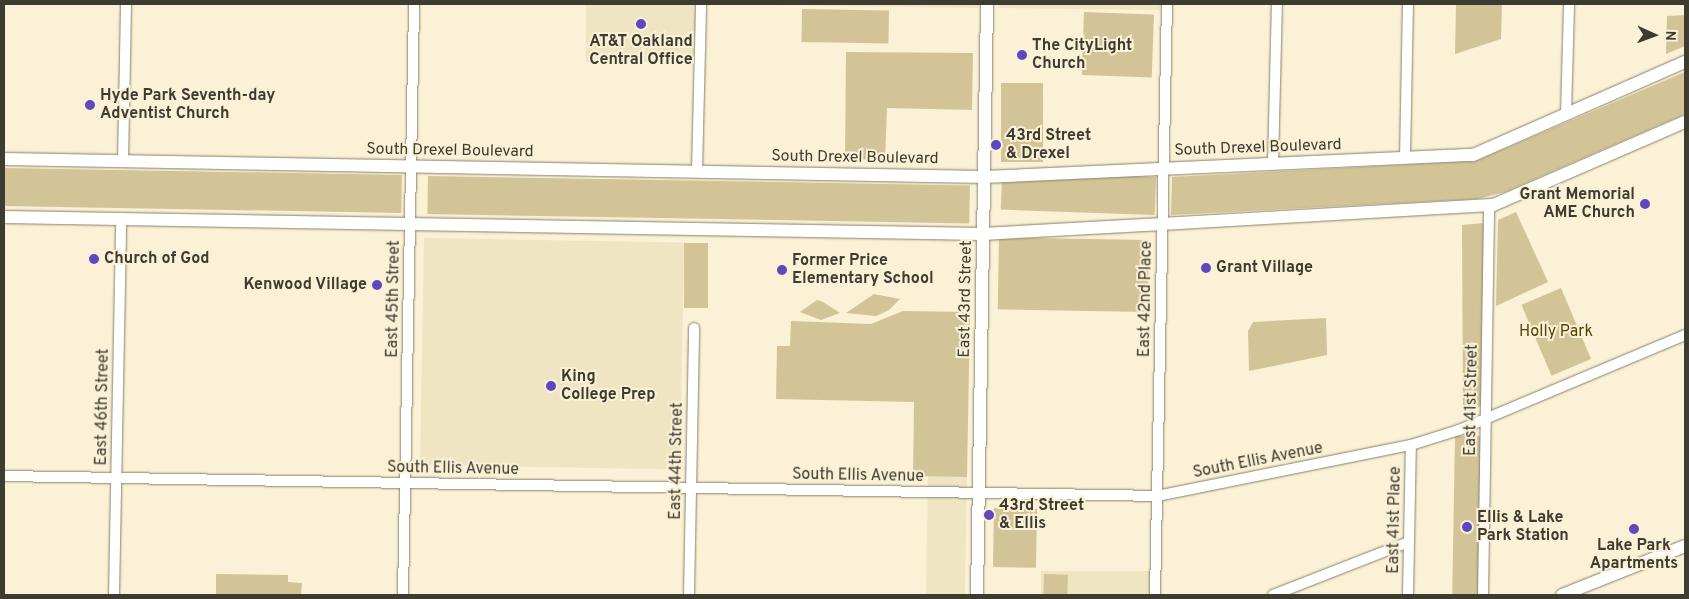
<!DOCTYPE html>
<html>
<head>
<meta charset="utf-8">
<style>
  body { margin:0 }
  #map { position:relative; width:1689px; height:599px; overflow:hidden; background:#faf1d6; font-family:Overpass,sans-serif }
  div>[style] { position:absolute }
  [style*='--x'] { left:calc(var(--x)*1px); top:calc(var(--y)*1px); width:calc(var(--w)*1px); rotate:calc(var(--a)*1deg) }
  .built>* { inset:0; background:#f0e5c2; transform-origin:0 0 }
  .green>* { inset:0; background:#d3c498; transform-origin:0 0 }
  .roads { filter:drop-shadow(0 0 1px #888067) drop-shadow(0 0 1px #888067) }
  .minor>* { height:10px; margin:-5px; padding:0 5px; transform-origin:5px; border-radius:5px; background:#fff }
  .tertiary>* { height:12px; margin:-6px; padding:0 6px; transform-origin:6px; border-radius:6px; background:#fff }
  .dots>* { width:14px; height:14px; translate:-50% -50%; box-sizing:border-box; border:2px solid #faf1d6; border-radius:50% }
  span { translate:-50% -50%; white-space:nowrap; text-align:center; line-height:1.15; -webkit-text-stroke:4px #faf1d6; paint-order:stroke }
  .poi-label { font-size:16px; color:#3e3b30; font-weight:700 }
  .left { translate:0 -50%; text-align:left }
  .right { translate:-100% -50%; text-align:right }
  .street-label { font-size:16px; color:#3e3b30 }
  .park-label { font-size:16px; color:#524100 }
  .frame { position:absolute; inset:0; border:5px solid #3e3b30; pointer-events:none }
  .north { position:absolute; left:1629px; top:10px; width:50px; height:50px; -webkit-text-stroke:4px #faf1d6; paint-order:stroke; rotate:92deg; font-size:14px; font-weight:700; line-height:20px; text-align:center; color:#3e3b30 }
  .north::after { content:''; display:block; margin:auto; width:18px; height:22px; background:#3e3b30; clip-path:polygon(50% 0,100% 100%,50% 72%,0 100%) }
</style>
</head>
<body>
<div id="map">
  <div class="built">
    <div style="left:586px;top:4px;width:109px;height:58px"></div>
    <div style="clip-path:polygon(719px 4px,979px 4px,979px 8px,975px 8px)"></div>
    <div style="clip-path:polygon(998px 4px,1161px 4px,1160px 10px,998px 8px)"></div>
    <div style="left:424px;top:238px;width:260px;height:227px;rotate:1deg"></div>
    <div style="left:928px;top:476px;width:39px;height:119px;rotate:1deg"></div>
    <div style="left:1041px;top:571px;width:110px;height:24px"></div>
  </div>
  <div class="green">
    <div style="clip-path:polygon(1456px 4px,1502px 4px,1501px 39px,1455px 54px)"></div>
    <div style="left:802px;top:9px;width:87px;height:33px;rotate:1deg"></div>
    <div style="left:1084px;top:12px;width:70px;height:63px;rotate:2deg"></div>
    <div style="clip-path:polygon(1685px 15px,1685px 46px,1666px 54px,1667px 16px)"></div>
    <div style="clip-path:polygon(846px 52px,973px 53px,972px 110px,887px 108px,885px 160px,845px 159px)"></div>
    <div style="clip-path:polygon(1685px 72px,1685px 114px,1505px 192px,1477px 199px,1171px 215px,1172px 177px,1476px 161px)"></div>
    <div style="left:1001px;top:83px;width:42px;height:79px"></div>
    <div style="left:4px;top:168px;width:398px;height:38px;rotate:1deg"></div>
    <div style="left:428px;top:176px;width:542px;height:38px;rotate:1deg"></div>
    <div style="left:1156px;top:177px;width:38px;height:154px;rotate:92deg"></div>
    <div style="clip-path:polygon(1516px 212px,1548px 282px,1496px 306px,1498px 220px)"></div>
    <div style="clip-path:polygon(1484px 223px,1481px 406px,1463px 412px,1462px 225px)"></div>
    <div style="left:1149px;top:240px;width:72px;height:150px;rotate:91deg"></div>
    <div style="left:684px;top:243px;width:24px;height:65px"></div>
    <div style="left:1561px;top:288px;width:77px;height:43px;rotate:67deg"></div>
    <div style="clip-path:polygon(874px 294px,900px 299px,889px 310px,876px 316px,846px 313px)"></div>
    <div style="clip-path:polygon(817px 300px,823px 302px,840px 313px,821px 320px,800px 312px)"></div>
    <div style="clip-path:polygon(903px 311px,970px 312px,967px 477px,913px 476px,914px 402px,776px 399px,777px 346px,790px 346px,791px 321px,871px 324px)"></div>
    <div style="clip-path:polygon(1326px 318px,1327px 355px,1249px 371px,1248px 331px,1253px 322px)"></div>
    <div style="left:1481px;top:436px;width:159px;height:26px;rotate:91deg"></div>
    <div style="left:994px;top:508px;width:43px;height:59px;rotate:1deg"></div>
    <div style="clip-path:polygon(216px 574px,288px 575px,288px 582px,302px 583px,301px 595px,216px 595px)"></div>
    <div style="left:1044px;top:574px;width:24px;height:21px;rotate:2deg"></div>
  </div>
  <div class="roads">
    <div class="minor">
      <div style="--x:1566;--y:114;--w:110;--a:-88.4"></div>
      <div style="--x:1405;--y:158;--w:154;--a:-88.9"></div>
      <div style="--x:123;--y:162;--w:158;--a:-88.9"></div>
      <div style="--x:1273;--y:164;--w:160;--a:-88.6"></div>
      <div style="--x:697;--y:171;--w:167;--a:-88.6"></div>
      <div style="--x:4;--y:476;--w:1153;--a:0.99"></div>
      <div style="--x:1157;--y:496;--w:259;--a:-11.4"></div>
      <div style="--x:1411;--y:445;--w:50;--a:-17.4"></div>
      <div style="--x:1459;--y:430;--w:245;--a:-22.8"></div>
      <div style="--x:114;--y:595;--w:376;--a:-88.9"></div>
      <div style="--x:403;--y:595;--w:591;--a:-88.93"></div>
      <div style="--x:689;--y:595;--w:267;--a:-88.9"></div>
      <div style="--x:1155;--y:595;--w:591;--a:-88.84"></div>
      <div style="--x:1273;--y:595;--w:146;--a:-21.3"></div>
      <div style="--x:1408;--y:595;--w:150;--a:-88.9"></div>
      <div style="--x:1483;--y:595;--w:390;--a:-89.1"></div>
    </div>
    <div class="tertiary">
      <div style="--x:4;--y:159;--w:980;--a:1.05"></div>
      <div style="--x:984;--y:177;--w:489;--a:-2.6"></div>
      <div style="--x:1473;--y:155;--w:232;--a:-23.7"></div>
      <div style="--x:4;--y:217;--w:979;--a:0.99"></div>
      <div style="--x:983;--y:234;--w:180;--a:-3.2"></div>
      <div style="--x:1163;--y:224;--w:331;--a:-3.3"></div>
      <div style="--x:1493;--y:205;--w:209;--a:-23.4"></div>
      <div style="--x:977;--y:595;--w:591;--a:-89.03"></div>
      <div style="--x:1562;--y:595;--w:132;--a:-21.7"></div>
    </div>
  </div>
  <div class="dots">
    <div style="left:641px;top:24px;background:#6046bf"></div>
    <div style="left:1022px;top:55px;background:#6046bf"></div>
    <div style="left:90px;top:105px;background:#6046bf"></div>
    <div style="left:996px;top:145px;background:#6046bf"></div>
    <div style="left:1645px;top:204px;background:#6046bf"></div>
    <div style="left:94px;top:259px;background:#6046bf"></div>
    <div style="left:1206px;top:268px;background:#6046bf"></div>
    <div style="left:782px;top:270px;background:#6046bf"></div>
    <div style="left:377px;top:285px;background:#6046bf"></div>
    <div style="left:551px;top:386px;background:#6046bf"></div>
    <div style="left:989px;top:515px;background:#6046bf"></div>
    <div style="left:1467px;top:527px;background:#6046bf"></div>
    <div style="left:1634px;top:529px;background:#6046bf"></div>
  </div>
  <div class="poi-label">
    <span style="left:641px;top:51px">AT&amp;T Oakland<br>Central Office</span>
    <span class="left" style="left:1032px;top:55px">The CityLight<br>Church</span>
    <span class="left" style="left:100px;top:105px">Hyde Park Seventh-day<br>Adventist Church</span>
    <span class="left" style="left:1006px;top:145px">43rd Street<br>&amp; Drexel</span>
    <span class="right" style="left:1635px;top:204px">Grant Memorial<br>AME Church</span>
    <span class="left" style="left:104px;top:259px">Church of God</span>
    <span class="left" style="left:792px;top:270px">Former Price<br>Elementary School</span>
    <span class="left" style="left:1216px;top:268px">Grant Village</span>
    <span class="right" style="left:367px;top:285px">Kenwood Village</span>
    <span class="left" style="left:561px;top:386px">King<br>College Prep</span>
    <span class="left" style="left:999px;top:515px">43rd Street<br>&amp; Ellis</span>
    <span class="left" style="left:1477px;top:527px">Ellis &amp; Lake<br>Park Station</span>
    <span style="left:1634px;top:555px">Lake Park<br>Apartments</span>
  </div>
  <div class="street-label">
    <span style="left:1258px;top:148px;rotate:-2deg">South Drexel Boulevard</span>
    <span style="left:450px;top:151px;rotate:1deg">South Drexel Boulevard</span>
    <span style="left:855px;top:158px;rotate:1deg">South Drexel Boulevard</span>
    <span style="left:394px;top:299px;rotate:-89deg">East 45th Street</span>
    <span style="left:966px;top:299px;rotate:-89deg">East 43rd Street</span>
    <span style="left:1146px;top:299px;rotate:-89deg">East 42nd Place</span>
    <span style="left:1472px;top:400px;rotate:-89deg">East 41st Street</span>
    <span style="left:103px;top:407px;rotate:-89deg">East 46th Street</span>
    <span style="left:677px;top:461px;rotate:-89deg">East 44th Street</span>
    <span style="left:1258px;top:461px;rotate:-11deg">South Ellis Avenue</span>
    <span style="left:453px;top:469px;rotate:1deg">South Ellis Avenue</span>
    <span style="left:858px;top:476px;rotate:1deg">South Ellis Avenue</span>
    <span style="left:1395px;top:520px;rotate:-89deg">East 41st Place</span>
  </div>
  <div class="park-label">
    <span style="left:1556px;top:332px">Holly Park</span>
  </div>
  <div class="frame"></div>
  <div class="north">N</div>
</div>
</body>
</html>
